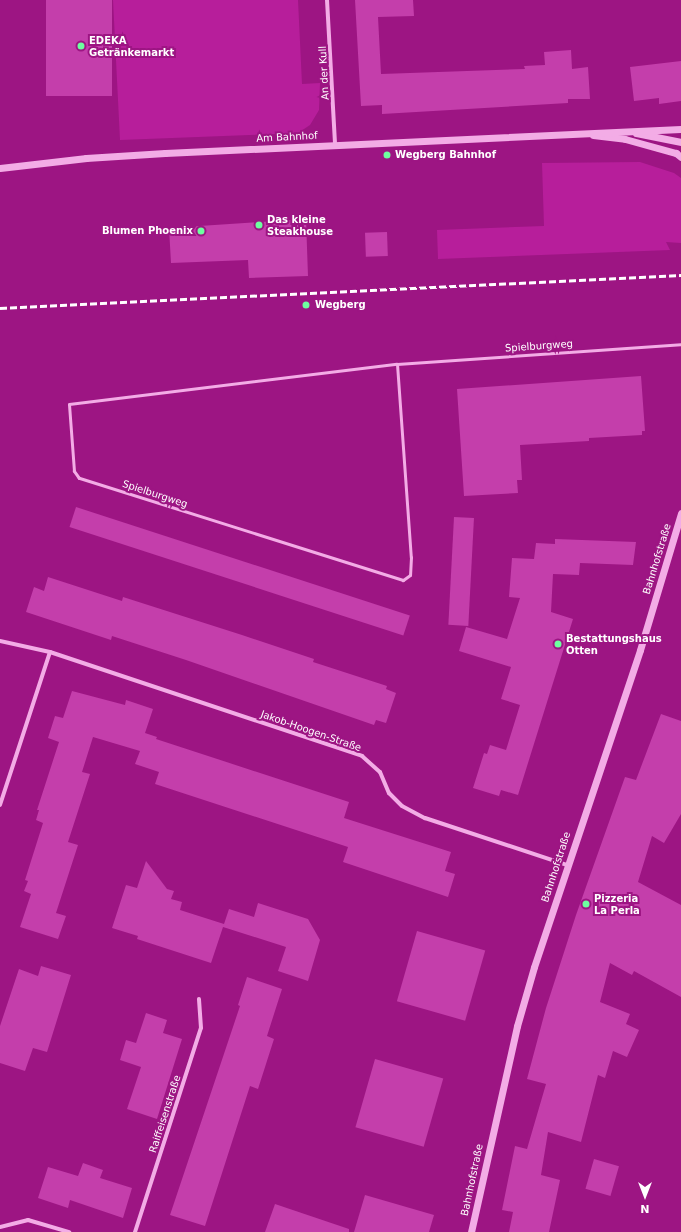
<!DOCTYPE html>
<html>
<head>
<meta charset="utf-8">
<style>
  body { margin:0 }
  #map { position:relative; width:681px; height:1232px; overflow:hidden; background:#9d1583; font-family:"DejaVu Sans",sans-serif }
  div>[style] { position:absolute }
  [style*='--x'] { left:calc(var(--x)*1px); top:calc(var(--y)*1px); width:calc(var(--w)*1px); rotate:calc(var(--a)*1deg) }
  .green>* { inset:0; background:#b71e9b }
  .building>* { inset:0; background:#c43eab; transform-origin:0 0 }
  .service>* { height:3px; margin:-1.5px; padding:0 1.5px; transform-origin:1.5px; border-radius:1.5px; background:#f3ace6 }
  .minor>* { height:4px; margin:-2px; padding:0 2px; transform-origin:2px; border-radius:2px; background:#f3ace6 }
  .tertiary>* { height:7px; margin:-3.5px; padding:0 3.5px; transform-origin:3.5px; border-radius:3.5px; background:#f3ace6 }
  .rail>* { height:3px; margin-top:-1.5px; transform-origin:0; background:repeating-linear-gradient(90deg,#fff 0 7px,transparent 0 10px) }
  .dots>* { width:11px; height:11px; translate:-50% -50%; box-sizing:border-box; border:2px solid #9d1583; border-radius:50% }
  span { translate:-50% -50%; white-space:nowrap; text-align:center; line-height:1.15; -webkit-text-stroke:4px #9d1583; paint-order:stroke }
  .poi-label { font-size:10px; color:#fff; font-weight:700 }
  .left { translate:0 -50%; text-align:left }
  .right { translate:-100% -50%; text-align:right }
  .street-label { font-size:10px; color:#fff }
  .north { position:absolute; left:625px; top:1176px; width:40px; height:40px; -webkit-text-stroke:3px #9d1583; paint-order:stroke; rotate:180deg; font-size:11px; font-weight:700; line-height:16px; text-align:center; color:#fff }
  .north::after { content:''; display:block; margin:auto; width:14px; height:18px; background:#fff; clip-path:polygon(50% 0,100% 100%,50% 72%,0 100%) }
</style>
</head>
<body>
<div id="map">
  <div class="green">
    <div style="clip-path:polygon(113px 0,298px 0,302px 84px,320px 83px,319px 110px,310px 125px,298px 133px,120px 140px)"></div>
    <div style="clip-path:polygon(640px 162px,674px 173px,681px 178px,681px 243px,666px 242px,670px 250px,438px 259px,437px 230px,544px 226px,542px 163px)"></div>
  </div>
  <div class="building">
    <div style="left:46px;top:0;width:66px;height:96px"></div>
    <div style="clip-path:polygon(355px 0,413px 0,414px 16px,378px 17px,381px 74px,525px 69px,524px 66px,545px 65px,544px 52px,571px 50px,572px 69px,588px 67px,590px 99px,568px 99px,568px 103px,382px 114px,382px 105px,361px 106px)"></div>
    <div style="clip-path:polygon(681px 61px,681px 101px,659px 104px,659px 98px,634px 101px,630px 67px)"></div>
    <div style="clip-path:polygon(306px 219px,308px 276px,249px 278px,248px 260px,171px 263px,169px 228px)"></div>
    <div style="left:387px;top:232px;width:24px;height:22px;rotate:88deg"></div>
    <div style="clip-path:polygon(641px 376px,645px 431px,642px 431px,642px 435px,589px 438px,589px 441px,520px 445px,522px 480px,517px 480px,518px 493px,464px 496px,457px 389px)"></div>
    <div style="left:76px;top:507px;width:351px;height:21px;rotate:18deg"></div>
    <div style="left:454px;top:517px;width:20px;height:108px;rotate:3deg"></div>
    <div style="clip-path:polygon(555px 539px,636px 542px,633px 565px,580px 563px,579px 575px,553px 574px,551px 612px,573px 619px,518px 795px,501px 790px,499px 796px,473px 788px,484px 753px,487px 754px,490px 745px,506px 750px,520px 705px,501px 699px,511px 667px,459px 651px,466px 627px,507px 639px,520px 598px,509px 597px,512px 558px,534px 559px,536px 543px,555px 544px)"></div>
    <div style="clip-path:polygon(48px 577px,122px 601px,123px 597px,242px 635px,314px 659px,313px 662px,387px 686px,386px 689px,396px 693px,386px 723px,376px 720px,374px 725px,186px 660px,112px 636px,111px 640px,26px 612px,34px 587px,44px 591px)"></div>
    <div style="clip-path:polygon(72px 691px,125px 705px,126px 700px,153px 709px,145px 733px,157px 737px,156px 739px,349px 802px,344px 818px,451px 852px,445px 871px,455px 874px,448px 897px,343px 862px,348px 847px,155px 784px,159px 772px,135px 764px,140px 751px,93px 737px,82px 772px,90px 774px,68px 842px,78px 845px,56px 913px,66px 916px,58px 939px,20px 927px,31px 894px,24px 891px,28px 881px,25px 880px,43px 823px,36px 820px,39px 810px,37px 810px,59px 742px,48px 738px,55px 716px,63px 718px)"></div>
    <div style="clip-path:polygon(661px 714px,681px 721px,681px 814px,664px 843px,652px 836px,638px 882px,681px 905px,681px 997px,634px 971px,632px 975px,610px 963px,600px 1002px,630px 1014px,626px 1024px,639px 1030px,627px 1057px,613px 1051px,605px 1078px,598px 1075px,581px 1142px,548px 1132px,541px 1175px,560px 1180px,549px 1232px,509px 1232px,513px 1212px,502px 1210px,515px 1146px,527px 1149px,546px 1084px,527px 1079px,546px 1008px,576px 915px,625px 777px,636px 780px)"></div>
    <div style="clip-path:polygon(146px 861px,167px 889px,174px 891px,171px 899px,182px 902px,180px 910px,224px 924px,229px 909px,254px 917px,258px 903px,308px 919px,320px 940px,308px 981px,278px 971px,286px 947px,223px 927px,211px 963px,137px 939px,138px 936px,112px 928px,126px 885px,137px 888px)"></div>
    <div style="left:417px;top:931px;width:71px;height:73px;rotate:16deg"></div>
    <div style="clip-path:polygon(41px 966px,71px 975px,47px 1052px,33px 1048px,25px 1071px,0 1063px,0 1026px,19px 969px,38px 976px)"></div>
    <div style="clip-path:polygon(247px 977px,282px 989px,267px 1036px,274px 1039px,258px 1089px,250px 1086px,205px 1226px,170px 1215px,240px 1006px,238px 1005px)"></div>
    <div style="clip-path:polygon(146px 1013px,167px 1020px,163px 1033px,182px 1039px,157px 1119px,127px 1109px,141px 1067px,120px 1060px,126px 1040px,136px 1043px)"></div>
    <div style="left:375px;top:1059px;width:71px;height:71px;rotate:16deg"></div>
    <div style="left:594px;top:1159px;width:26px;height:31px;rotate:16deg"></div>
    <div style="clip-path:polygon(83px 1163px,103px 1170px,100px 1178px,132px 1188px,123px 1218px,70px 1200px,68px 1208px,38px 1198px,48px 1167px,78px 1176px)"></div>
    <div style="clip-path:polygon(365px 1195px,434px 1215px,429px 1232px,354px 1232px)"></div>
    <div style="clip-path:polygon(275px 1204px,349px 1229px,349px 1232px,265px 1232px)"></div>
  </div>
  <div class="service">
    <div style="--x:397;--y:364;--w:194;--a:85.9"></div>
    <div style="--x:411;--y:557;--w:18;--a:93"></div>
    <div style="--x:410;--y:575;--w:9;--a:144"></div>
    <div style="--x:403;--y:580;--w:340;--a:-162.5"></div>
    <div style="--x:79;--y:478;--w:9;--a:-126"></div>
    <div style="--x:74;--y:471;--w:67;--a:-94.3"></div>
    <div style="--x:69;--y:404;--w:330;--a:-7"></div>
    <div style="--x:397;--y:364;--w:285;--a:-4"></div>
  </div>
  <div class="minor">
    <div style="--x:327;--y:0;--w:145;--a:86.8"></div>
    <div style="--x:0;--y:641;--w:51;--a:12.4"></div>
    <div style="--x:50;--y:652;--w:329;--a:18.4"></div>
    <div style="--x:362;--y:756;--w:24;--a:42"></div>
    <div style="--x:380;--y:772;--w:23;--a:67"></div>
    <div style="--x:389;--y:793;--w:18;--a:45"></div>
    <div style="--x:402;--y:806;--w:26;--a:28"></div>
    <div style="--x:425;--y:818;--w:150;--a:18.3"></div>
    <div style="--x:0;--y:805;--w:161;--a:-71.9"></div>
    <div style="--x:0;--y:1227;--w:29;--a:-14"></div>
    <div style="--x:28;--y:1220;--w:43;--a:16.3"></div>
    <div style="--x:135;--y:1232;--w:214;--a:-72.1"></div>
    <div style="--x:201;--y:1028;--w:29;--a:-94"></div>
  </div>
  <div class="tertiary">
    <div style="--x:636;--y:133;--w:46;--a:11.3"></div>
    <div style="--x:593;--y:135;--w:32;--a:7"></div>
    <div style="--x:625;--y:139;--w:53;--a:15.4"></div>
    <div style="--x:676;--y:153;--w:6;--a:39"></div>
    <div style="--x:0;--y:168;--w:87;--a:-6.6"></div>
    <div style="--x:86;--y:158;--w:79;--a:-3.6"></div>
    <div style="--x:165;--y:153;--w:517;--a:-2.66"></div>
    <div style="--x:471;--y:1232;--w:211;--a:-77.4"></div>
    <div style="--x:517;--y:1026;--w:61;--a:-73.9"></div>
    <div style="--x:534;--y:967;--w:334;--a:-71.5"></div>
    <div style="--x:640;--y:650;--w:143;--a:-73.3"></div>
  </div>
  <div class="rail">
    <div style="--x:0;--y:308;--w:682;--a:-2.77"></div>
  </div>
  <div class="dots">
    <div style="left:81px;top:46px;background:#6effa0"></div>
    <div style="left:387px;top:155px;background:#6effa0"></div>
    <div style="left:259px;top:225px;background:#6effa0"></div>
    <div style="left:201px;top:231px;background:#6effa0"></div>
    <div style="left:306px;top:305px;background:#6effa0"></div>
    <div style="left:558px;top:644px;background:#6effa0"></div>
    <div style="left:586px;top:904px;background:#6effa0"></div>
  </div>
  <div class="poi-label">
    <span class="left" style="left:89px;top:46px">EDEKA<br>Getränkemarkt</span>
    <span class="left" style="left:395px;top:155px">Wegberg Bahnhof</span>
    <span class="left" style="left:267px;top:225px">Das kleine<br>Steakhouse</span>
    <span class="right" style="left:193px;top:231px">Blumen Phoenix</span>
    <span class="left" style="left:315px;top:305px">Wegberg</span>
    <span class="left" style="left:566px;top:644px">Bestattungshaus<br>Otten</span>
    <span class="left" style="left:594px;top:904px">Pizzeria<br>La Perla</span>
  </div>
  <div class="street-label">
    <span style="left:324px;top:73px;rotate:-93deg">An der Kull</span>
    <span style="left:287px;top:137px;rotate:-3deg">Am Bahnhof</span>
    <span style="left:539px;top:346px;rotate:-4deg">Spielburgweg</span>
    <span style="left:155px;top:494px;rotate:18deg">Spielburgweg</span>
    <span style="left:657px;top:559px;rotate:-73deg">Bahnhofstraße</span>
    <span style="left:311px;top:731px;rotate:19deg">Jakob-Hoogen-Straße</span>
    <span style="left:556px;top:867px;rotate:-72deg">Bahnhofstraße</span>
    <span style="left:165px;top:1114px;rotate:-72deg">Raiffeisenstraße</span>
    <span style="left:472px;top:1180px;rotate:-78deg">Bahnhofstraße</span>
  </div>
  <div class="north">N</div>
</div>
</body>
</html>
